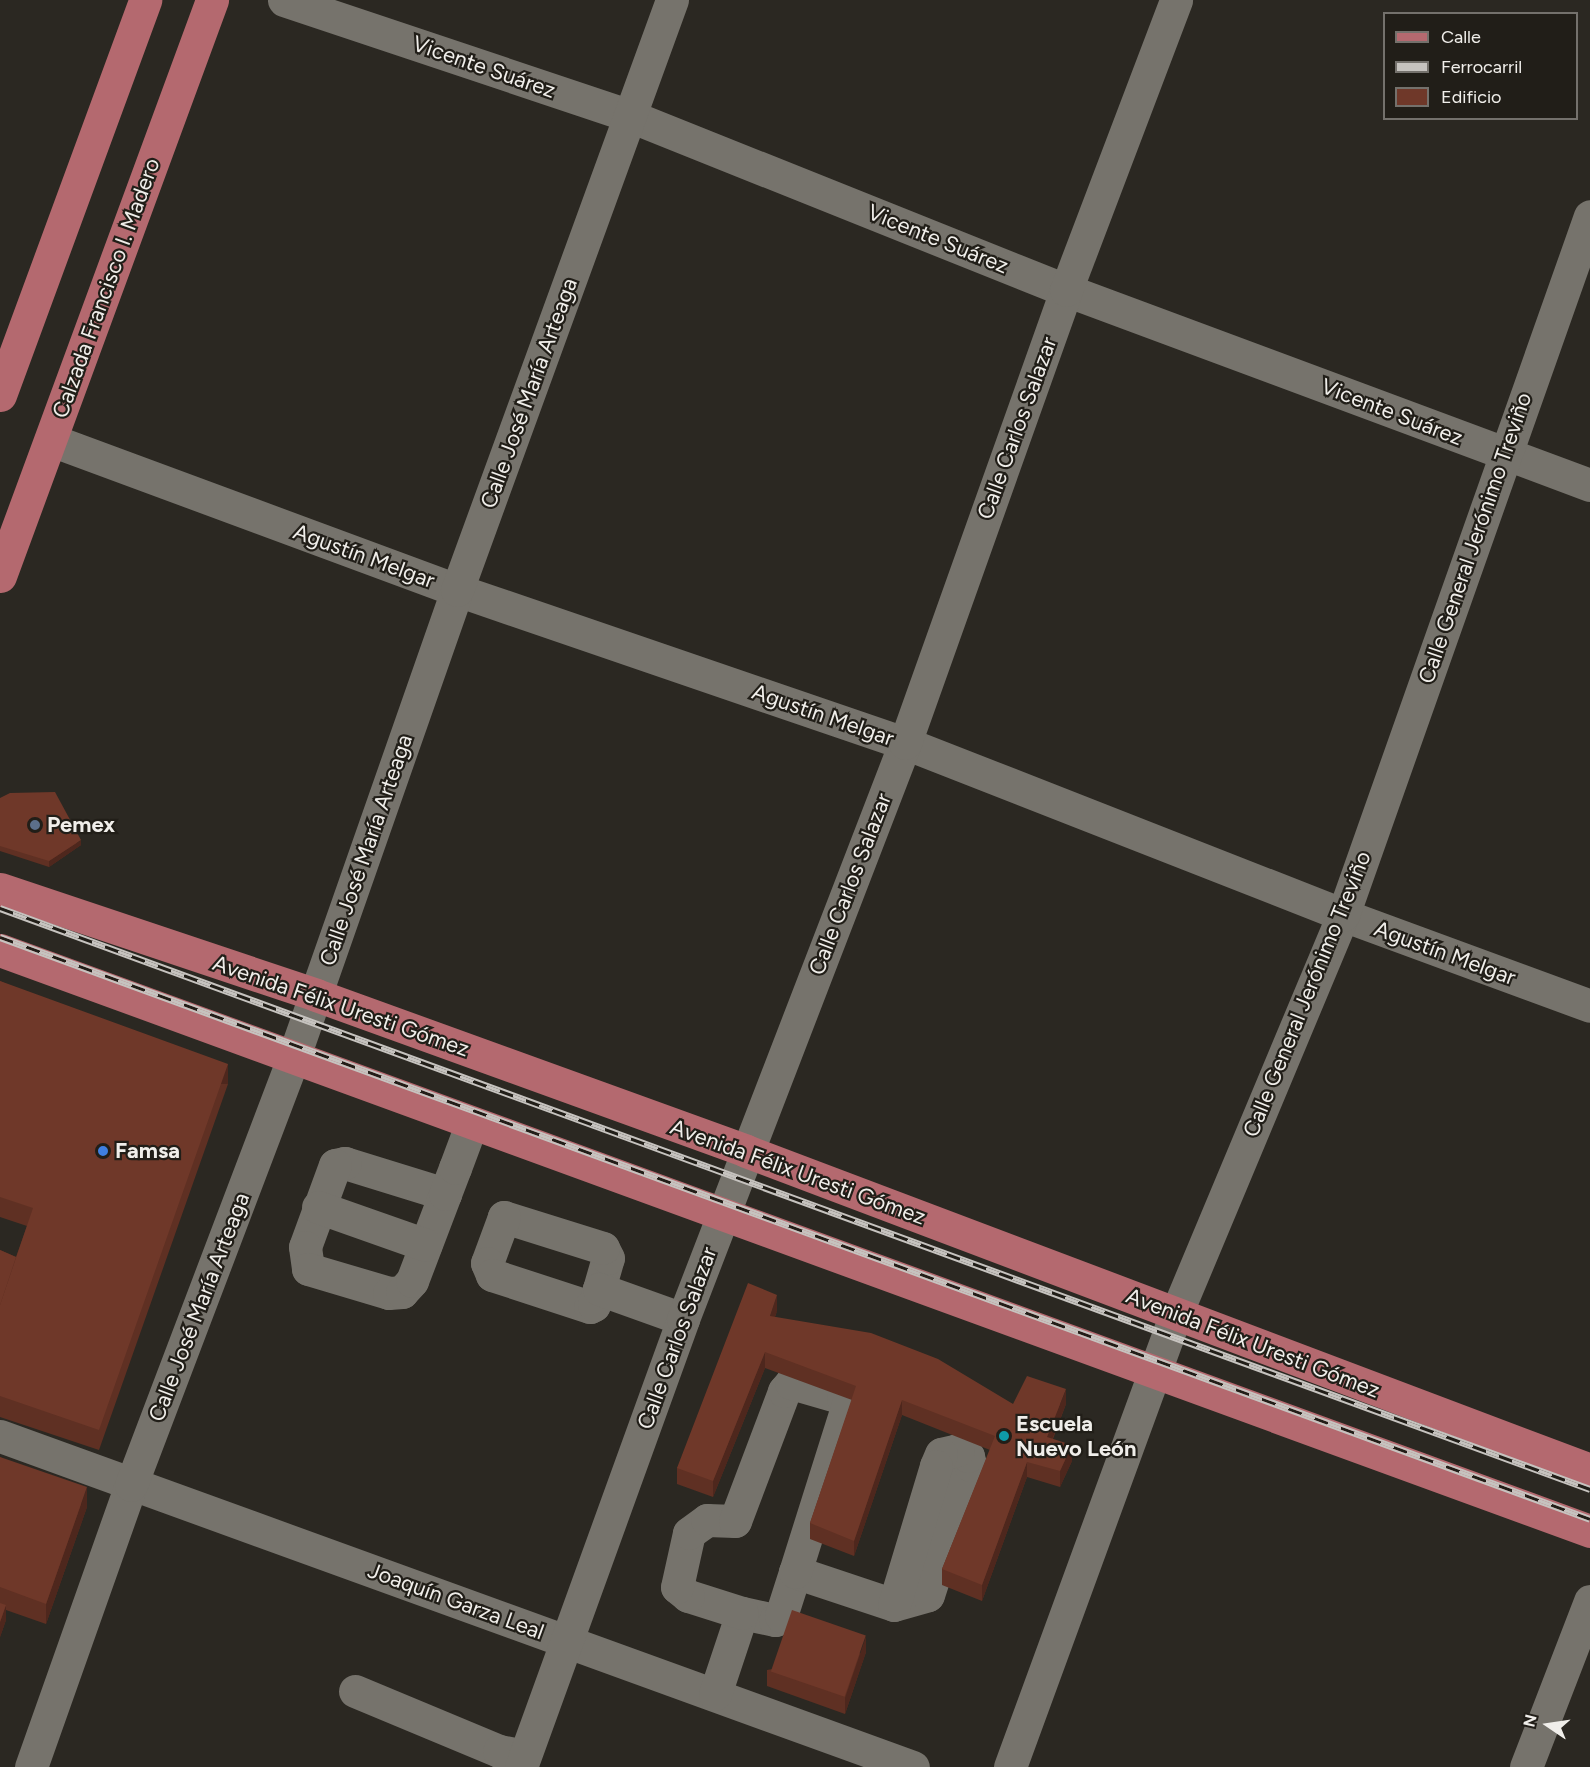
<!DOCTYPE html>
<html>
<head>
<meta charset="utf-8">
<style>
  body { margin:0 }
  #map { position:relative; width:1590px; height:1767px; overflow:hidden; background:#2b2822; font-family:Figtree,sans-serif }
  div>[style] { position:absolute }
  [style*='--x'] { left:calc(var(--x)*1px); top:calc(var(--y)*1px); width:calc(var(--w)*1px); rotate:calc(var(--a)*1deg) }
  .minor>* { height:33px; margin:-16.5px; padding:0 16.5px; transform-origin:16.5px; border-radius:16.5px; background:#76736c }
  .major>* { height:33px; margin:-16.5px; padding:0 16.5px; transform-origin:16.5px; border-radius:16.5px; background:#b4696f }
  .rail>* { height:7px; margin-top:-3.5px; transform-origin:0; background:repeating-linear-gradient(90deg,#211e18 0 14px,#c6c3bf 0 28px); box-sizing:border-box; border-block:2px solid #c6c3bf }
  .wall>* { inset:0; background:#5f3023 }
  .shaded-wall>* { inset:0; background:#4e271d; transform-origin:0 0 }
  .building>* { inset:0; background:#6f3829; transform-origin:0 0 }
  .dots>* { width:16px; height:16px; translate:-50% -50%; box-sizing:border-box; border:3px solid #211e18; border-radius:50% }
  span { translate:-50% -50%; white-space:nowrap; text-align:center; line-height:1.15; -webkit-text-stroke:4.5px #211e18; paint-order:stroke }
  .street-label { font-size:22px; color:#f0eeea }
  .poi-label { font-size:22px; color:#f0eeea; font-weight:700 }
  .left { translate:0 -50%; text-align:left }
  .legend { position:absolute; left:1383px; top:12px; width:195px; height:108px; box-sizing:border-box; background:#211e18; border:2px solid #74716c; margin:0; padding:8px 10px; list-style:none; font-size:18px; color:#f0eeea }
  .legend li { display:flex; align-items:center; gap:12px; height:30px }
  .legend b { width:30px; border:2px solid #74716c }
  .north { position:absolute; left:1518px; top:1695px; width:60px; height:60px; -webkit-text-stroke:4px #211e18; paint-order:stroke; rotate:283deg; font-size:16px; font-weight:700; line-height:24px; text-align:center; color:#f0eeea }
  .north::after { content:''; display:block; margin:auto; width:21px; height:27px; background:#f0eeea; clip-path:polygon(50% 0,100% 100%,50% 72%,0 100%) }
</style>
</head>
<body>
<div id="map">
  <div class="minor">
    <div style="--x:284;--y:0;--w:365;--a:18.5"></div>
    <div style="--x:630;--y:116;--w:469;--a:21.8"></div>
    <div style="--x:1066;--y:290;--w:559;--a:20.41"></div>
    <div style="--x:51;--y:440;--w:433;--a:20.3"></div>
    <div style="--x:457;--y:590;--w:473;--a:18.9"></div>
    <div style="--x:905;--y:743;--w:471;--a:21.4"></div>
    <div style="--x:1343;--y:915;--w:263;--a:20.2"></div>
    <div style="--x:445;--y:1194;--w:105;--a:-162.8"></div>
    <div style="--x:345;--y:1163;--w:10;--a:169"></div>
    <div style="--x:335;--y:1165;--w:87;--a:110.1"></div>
    <div style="--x:305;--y:1247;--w:22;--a:82"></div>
    <div style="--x:308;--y:1269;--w:84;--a:16.5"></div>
    <div style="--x:389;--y:1293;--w:13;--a:-4"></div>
    <div style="--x:402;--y:1292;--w:15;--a:-48"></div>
    <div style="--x:412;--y:1281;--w:93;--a:-69.2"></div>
    <div style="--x:445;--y:1194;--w:28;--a:-69"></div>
    <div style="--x:455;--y:1168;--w:46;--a:-69.6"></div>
    <div style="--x:318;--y:1207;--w:114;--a:19.4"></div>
    <div style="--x:599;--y:1289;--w:32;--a:-74"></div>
    <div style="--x:608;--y:1258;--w:11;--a:-117"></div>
    <div style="--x:603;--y:1248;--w:104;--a:-162.6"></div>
    <div style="--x:504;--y:1217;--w:49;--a:110.3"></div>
    <div style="--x:487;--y:1263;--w:13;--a:67"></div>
    <div style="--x:492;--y:1275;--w:103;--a:18.1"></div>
    <div style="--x:590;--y:1307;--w:4;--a:-27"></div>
    <div style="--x:594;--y:1305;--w:17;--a:-73"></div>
    <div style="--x:599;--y:1289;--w:89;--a:19.7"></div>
    <div style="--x:0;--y:1436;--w:971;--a:19.93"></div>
    <div style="--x:742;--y:1613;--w:34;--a:12"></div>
    <div style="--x:775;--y:1620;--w:7;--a:-34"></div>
    <div style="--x:781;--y:1616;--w:46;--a:-72.3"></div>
    <div style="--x:795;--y:1572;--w:104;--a:18.4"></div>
    <div style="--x:894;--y:1605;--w:35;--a:-16"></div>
    <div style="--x:928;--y:1595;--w:137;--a:-72.1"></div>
    <div style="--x:970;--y:1465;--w:9;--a:-103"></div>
    <div style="--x:968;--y:1456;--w:12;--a:-149"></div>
    <div style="--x:958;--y:1450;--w:17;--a:167"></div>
    <div style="--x:941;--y:1454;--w:13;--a:113"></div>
    <div style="--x:936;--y:1466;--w:145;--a:106.8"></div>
    <div style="--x:355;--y:1691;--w:156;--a:22.6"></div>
    <div style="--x:499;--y:1751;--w:25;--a:11"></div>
    <div style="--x:715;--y:1694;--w:85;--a:-71.6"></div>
    <div style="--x:742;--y:1613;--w:57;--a:-162.5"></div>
    <div style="--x:688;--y:1596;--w:14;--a:-141"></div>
    <div style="--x:677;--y:1587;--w:55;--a:-77.5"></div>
    <div style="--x:689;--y:1533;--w:22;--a:-36"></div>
    <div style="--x:707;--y:1520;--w:28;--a:2"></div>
    <div style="--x:735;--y:1521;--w:139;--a:-69.3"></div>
    <div style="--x:784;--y:1391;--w:11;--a:-49"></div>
    <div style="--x:791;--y:1383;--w:54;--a:16.1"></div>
    <div style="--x:843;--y:1398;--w:8;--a:50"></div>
    <div style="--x:848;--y:1404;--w:176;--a:107.5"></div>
    <div style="--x:31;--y:1767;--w:299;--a:-70.5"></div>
    <div style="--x:131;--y:1485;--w:459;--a:-69.2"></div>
    <div style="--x:294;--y:1056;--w:494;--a:-70.7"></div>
    <div style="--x:457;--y:590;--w:628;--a:-69.98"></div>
    <div style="--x:521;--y:1767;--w:476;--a:-70.1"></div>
    <div style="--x:683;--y:1319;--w:617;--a:-68.92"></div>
    <div style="--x:905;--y:743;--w:481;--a:-70.4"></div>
    <div style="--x:1066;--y:290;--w:310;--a:-69.2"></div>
    <div style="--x:1010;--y:1767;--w:482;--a:-69.9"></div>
    <div style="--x:1176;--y:1314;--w:433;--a:-67.3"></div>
    <div style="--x:1343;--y:915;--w:741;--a:-70.54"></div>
    <div style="--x:1526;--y:1767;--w:178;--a:-68.9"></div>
  </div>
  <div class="major">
    <div style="--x:0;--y:395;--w:421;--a:-69.8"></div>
    <div style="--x:0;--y:576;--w:614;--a:-69.79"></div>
    <div style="--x:0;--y:889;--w:333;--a:18.5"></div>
    <div style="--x:316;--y:995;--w:457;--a:19.9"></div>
    <div style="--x:746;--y:1151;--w:902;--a:20.7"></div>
    <div style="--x:0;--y:950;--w:1693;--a:20.07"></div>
  </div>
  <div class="rail">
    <div style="--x:0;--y:908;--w:1693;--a:20.07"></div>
    <div style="--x:0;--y:937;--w:1693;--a:20.1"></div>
  </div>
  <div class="wall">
    <div style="clip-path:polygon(0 798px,81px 845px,49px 867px,0 851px)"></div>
    <div style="clip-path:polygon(0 981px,228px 1084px,99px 1450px,0 1417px,0 1250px,16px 1257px,27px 1226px,0 1217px)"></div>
    <div style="clip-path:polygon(777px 1311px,775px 1317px,1013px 1404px,1066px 1404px,1053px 1439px,1072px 1461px,1060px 1487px,1027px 1477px,982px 1601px,942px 1585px,942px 1569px,990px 1450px,902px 1415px,854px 1556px,810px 1539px,810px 1523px,852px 1400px,765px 1368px,713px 1497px,677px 1484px,677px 1468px)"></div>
    <div style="clip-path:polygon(0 1457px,87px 1507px,46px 1624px,6px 1610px,6px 1620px,0 1637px)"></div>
    <div style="clip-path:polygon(866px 1652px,845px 1714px,767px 1686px,767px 1670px)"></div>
  </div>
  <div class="shaded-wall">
    <div style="clip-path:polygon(81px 840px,81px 845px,49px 867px,49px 861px)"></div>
    <div style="left:228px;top:1064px;width:20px;height:388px;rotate:90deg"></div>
    <div style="clip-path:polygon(777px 1295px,777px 1311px,770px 1331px,770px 1316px)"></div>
    <div style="clip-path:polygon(765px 1352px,765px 1368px,713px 1497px,713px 1481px)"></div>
    <div style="clip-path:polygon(1066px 1389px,1066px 1404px,1047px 1452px,1047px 1437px)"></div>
    <div style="clip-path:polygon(902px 1400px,902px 1415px,854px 1556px,854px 1541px)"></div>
    <div style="clip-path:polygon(1072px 1445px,1072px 1461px,1060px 1487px,1060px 1471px)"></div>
    <div style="clip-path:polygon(1027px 1462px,1027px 1477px,982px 1601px,982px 1585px)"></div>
    <div style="clip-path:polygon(87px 1487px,87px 1507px,46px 1624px,46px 1604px)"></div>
    <div style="clip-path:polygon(6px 1605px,6px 1620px,0 1637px,0 1622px)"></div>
    <div style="clip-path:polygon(866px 1636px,866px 1652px,845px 1714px,845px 1698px)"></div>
  </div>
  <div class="building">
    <div style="clip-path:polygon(55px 792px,81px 840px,49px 861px,0 846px,0 798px,10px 793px)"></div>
    <div style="clip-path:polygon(0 981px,228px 1064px,99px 1430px,0 1396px,0 1305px,33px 1208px,0 1197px)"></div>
    <div style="clip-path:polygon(0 1250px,16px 1257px,0 1305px)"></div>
    <div style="clip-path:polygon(748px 1283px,777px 1295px,770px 1316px,871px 1333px,938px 1359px,1013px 1404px,1027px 1376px,1066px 1389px,1047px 1437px,1072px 1445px,1060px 1471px,1027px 1462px,982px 1585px,942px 1569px,995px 1436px,902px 1400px,854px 1541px,810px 1523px,856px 1386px,765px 1352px,713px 1481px,677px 1468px)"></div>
    <div style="clip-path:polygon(0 1457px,87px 1487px,46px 1604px,0 1587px)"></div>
    <div style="clip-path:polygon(0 1603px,6px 1605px,0 1622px)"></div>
    <div style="left:792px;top:1610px;width:78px;height:65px;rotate:19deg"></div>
  </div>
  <div class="dots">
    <div style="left:35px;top:825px;background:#5c6f8a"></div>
    <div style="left:103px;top:1151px;background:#3f7fe0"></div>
    <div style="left:1004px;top:1436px;background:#0f9aa8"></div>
  </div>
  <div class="street-label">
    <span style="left:484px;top:67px;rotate:19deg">Vicente Suárez</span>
    <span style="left:938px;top:239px;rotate:22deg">Vicente Suárez</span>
    <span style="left:106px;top:288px;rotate:-70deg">Calzada Francisco I. Madero</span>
    <span style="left:529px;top:393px;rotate:-70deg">Calle José María Arteaga</span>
    <span style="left:1392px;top:412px;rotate:21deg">Vicente Suárez</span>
    <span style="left:1017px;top:428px;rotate:-70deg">Calle Carlos Salazar</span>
    <span style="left:1475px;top:538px;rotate:-71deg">Calle General Jerónimo Treviño</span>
    <span style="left:364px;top:556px;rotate:20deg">Agustín Melgar</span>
    <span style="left:823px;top:715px;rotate:19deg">Agustín Melgar</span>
    <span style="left:366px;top:850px;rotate:-71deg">Calle José María Arteaga</span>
    <span style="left:850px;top:884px;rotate:-69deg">Calle Carlos Salazar</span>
    <span style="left:1445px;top:953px;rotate:20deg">Agustín Melgar</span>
    <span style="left:1307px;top:994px;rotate:-68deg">Calle General Jerónimo Treviño</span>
    <span style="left:341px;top:1006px;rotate:19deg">Avenida Félix Uresti Gómez</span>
    <span style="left:798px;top:1172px;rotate:20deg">Avenida Félix Uresti Gómez</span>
    <span style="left:199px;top:1307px;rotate:-69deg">Calle José María Arteaga</span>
    <span style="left:677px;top:1338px;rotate:-70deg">Calle Carlos Salazar</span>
    <span style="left:1253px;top:1343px;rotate:21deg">Avenida Félix Uresti Gómez</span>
    <span style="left:456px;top:1601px;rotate:20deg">Joaquín Garza Leal</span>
  </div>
  <div class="poi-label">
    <span class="left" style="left:47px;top:825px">Pemex</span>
    <span class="left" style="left:115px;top:1151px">Famsa</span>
    <span class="left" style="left:1016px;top:1436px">Escuela<br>Nuevo León</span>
  </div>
  <ul class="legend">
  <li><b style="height:8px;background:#b4696f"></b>Calle</li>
  <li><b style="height:8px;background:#c6c3bf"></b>Ferrocarril</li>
  <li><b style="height:16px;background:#6f3829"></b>Edificio</li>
  </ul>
  <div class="north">N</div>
</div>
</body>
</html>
